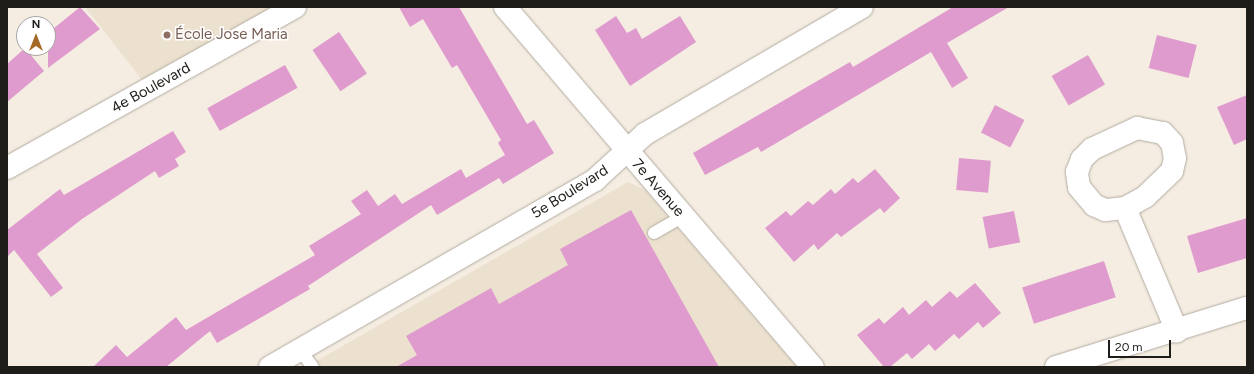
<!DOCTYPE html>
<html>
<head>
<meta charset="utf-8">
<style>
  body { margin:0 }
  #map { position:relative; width:1254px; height:374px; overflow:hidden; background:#f5ede2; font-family:Figtree,sans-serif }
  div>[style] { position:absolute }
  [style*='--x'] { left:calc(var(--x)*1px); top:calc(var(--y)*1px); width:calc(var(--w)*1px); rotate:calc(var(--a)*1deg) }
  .built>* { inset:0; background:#ece1cf }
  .building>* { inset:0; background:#df9bcd; transform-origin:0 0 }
  .roads { filter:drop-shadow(0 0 1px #b2aba1) drop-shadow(0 0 1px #b2aba1) }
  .lane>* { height:12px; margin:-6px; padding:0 6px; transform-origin:6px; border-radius:6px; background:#fff }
  .street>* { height:22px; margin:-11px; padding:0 11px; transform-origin:11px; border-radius:11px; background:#fff }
  .dots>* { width:11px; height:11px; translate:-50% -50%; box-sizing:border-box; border:2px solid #fff; border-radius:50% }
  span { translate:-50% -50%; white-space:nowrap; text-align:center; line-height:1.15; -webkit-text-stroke:3px #fff; paint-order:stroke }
  .education-label { font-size:15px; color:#785e54 }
  .left { translate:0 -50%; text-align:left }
  .street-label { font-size:15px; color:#1f1d19 }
  .frame { position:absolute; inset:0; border:8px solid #1f1d19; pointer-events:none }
  .north { position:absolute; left:16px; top:16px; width:40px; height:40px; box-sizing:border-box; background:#fff; border:1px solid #a5a5a3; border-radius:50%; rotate:0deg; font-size:11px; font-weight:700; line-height:16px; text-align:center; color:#1f1d19 }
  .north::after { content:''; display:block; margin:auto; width:14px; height:18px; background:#a56a2a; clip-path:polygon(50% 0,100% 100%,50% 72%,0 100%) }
  .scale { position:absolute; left:1108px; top:340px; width:63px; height:18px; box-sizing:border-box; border:2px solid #1f1d19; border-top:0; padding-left:5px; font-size:12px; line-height:14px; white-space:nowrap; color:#1f1d19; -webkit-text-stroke:3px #fff; paint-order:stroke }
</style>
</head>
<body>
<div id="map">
  <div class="built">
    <div style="clip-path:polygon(85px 7px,275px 7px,143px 81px)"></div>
    <div style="clip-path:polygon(628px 182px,645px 190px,797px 367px,306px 367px)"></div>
  </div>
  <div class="building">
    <div style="clip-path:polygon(80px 7px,100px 29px,48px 68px,48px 33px)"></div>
    <div style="clip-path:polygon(399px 7px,459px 7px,527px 124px,534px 120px,554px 153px,503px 184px,499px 178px,437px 215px,431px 205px,308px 286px,310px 289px,217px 343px,210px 331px,166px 367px,93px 367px,116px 345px,127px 357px,176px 317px,186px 330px,315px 255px,309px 246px,361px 214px,351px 201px,367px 190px,378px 206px,395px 194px,402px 204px,461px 169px,466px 178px,505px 155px,498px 143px,501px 140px,457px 65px,452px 68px,423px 19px,410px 27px)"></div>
    <div style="clip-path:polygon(953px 7px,1009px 7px,947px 43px,968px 78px,952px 88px,931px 52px,761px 152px,758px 147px,705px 175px,693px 153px,850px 62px,853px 67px)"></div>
    <div style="clip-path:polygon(616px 16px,627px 33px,636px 28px,642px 39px,680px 16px,696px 42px,630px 86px,595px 30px)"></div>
    <div style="left:339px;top:32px;width:50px;height:32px;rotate:56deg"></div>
    <div style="left:1157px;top:35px;width:41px;height:34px;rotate:14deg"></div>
    <div style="clip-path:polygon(25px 48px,44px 71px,7px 102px,7px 64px)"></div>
    <div style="left:1088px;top:55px;width:34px;height:42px;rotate:60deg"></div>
    <div style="left:285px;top:65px;width:26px;height:89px;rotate:61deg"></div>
    <div style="clip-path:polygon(1247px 95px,1247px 139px,1234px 145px,1217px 107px)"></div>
    <div style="left:995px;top:105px;width:33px;height:31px;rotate:27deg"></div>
    <div style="clip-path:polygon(173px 131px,186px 152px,175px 159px,179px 166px,159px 178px,155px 171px,82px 219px,37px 254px,63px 288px,51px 297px,14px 250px,7px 257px,7px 230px,60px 189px,64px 195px)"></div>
    <div style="left:959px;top:158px;width:32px;height:32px;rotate:5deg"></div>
    <div style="clip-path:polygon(875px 169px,900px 198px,884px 213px,880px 208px,841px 237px,837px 233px,818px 250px,814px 244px,794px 262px,765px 228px,786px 211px,791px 216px,808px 201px,813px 205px,831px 189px,835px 194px,853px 178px,858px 183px)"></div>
    <div style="clip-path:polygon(631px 210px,719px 367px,396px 367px,417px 355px,406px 336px,491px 288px,499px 304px,568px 265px,560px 249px)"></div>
    <div style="left:1014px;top:211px;width:32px;height:32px;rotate:79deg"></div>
    <div style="clip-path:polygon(1247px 218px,1247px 258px,1198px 273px,1187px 236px)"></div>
    <div style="left:1104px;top:261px;width:38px;height:86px;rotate:72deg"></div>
    <div style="clip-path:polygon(975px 283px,1001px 313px,983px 328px,978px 322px,959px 339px,954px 334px,935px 351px,929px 344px,912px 359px,907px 353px,890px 367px,884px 367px,857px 335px,879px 318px,884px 324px,903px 307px,909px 315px,926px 300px,932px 307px,950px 291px,957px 298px)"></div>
  </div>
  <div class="roads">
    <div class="lane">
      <div style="--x:654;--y:233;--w:34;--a:-30"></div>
      <div style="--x:300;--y:350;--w:21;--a:53"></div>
    </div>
    <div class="street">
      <div style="--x:505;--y:7;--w:474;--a:49.5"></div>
      <div style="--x:1137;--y:128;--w:26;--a:11"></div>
      <div style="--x:1163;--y:133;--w:13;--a:48"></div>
      <div style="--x:1172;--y:143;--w:15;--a:79"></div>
      <div style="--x:1175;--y:158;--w:13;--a:103"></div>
      <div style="--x:1172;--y:171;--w:37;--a:136"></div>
      <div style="--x:1145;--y:197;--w:23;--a:151"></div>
      <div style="--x:1125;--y:208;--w:20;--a:174"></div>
      <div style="--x:1105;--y:210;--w:12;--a:-156"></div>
      <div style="--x:1094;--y:205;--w:23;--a:-130"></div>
      <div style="--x:1079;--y:187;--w:15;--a:-98"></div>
      <div style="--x:1077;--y:172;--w:14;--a:-69"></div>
      <div style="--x:1082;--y:159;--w:14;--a:-45"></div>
      <div style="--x:1092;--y:149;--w:50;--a:-25"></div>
      <div style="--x:7;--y:168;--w:330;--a:-29.2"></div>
      <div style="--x:1125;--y:208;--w:134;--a:67.1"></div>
      <div style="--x:270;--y:367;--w:375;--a:-29.9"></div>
      <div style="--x:595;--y:180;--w:68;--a:-42.6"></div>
      <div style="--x:645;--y:134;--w:251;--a:-30.3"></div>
      <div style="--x:1056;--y:367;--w:200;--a:-17.2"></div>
    </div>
  </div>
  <div class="dots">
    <div style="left:167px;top:35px;background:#8d6e63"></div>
  </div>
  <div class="education-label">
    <span class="left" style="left:175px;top:35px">École Jose Maria</span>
  </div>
  <div class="street-label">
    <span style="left:151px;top:88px;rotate:-29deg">4e Boulevard</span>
    <span style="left:658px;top:188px;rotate:49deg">7e Avenue</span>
    <span style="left:570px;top:192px;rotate:-32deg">5e Boulevard</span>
  </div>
  <div class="frame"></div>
  <div class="north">N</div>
  <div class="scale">20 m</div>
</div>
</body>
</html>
